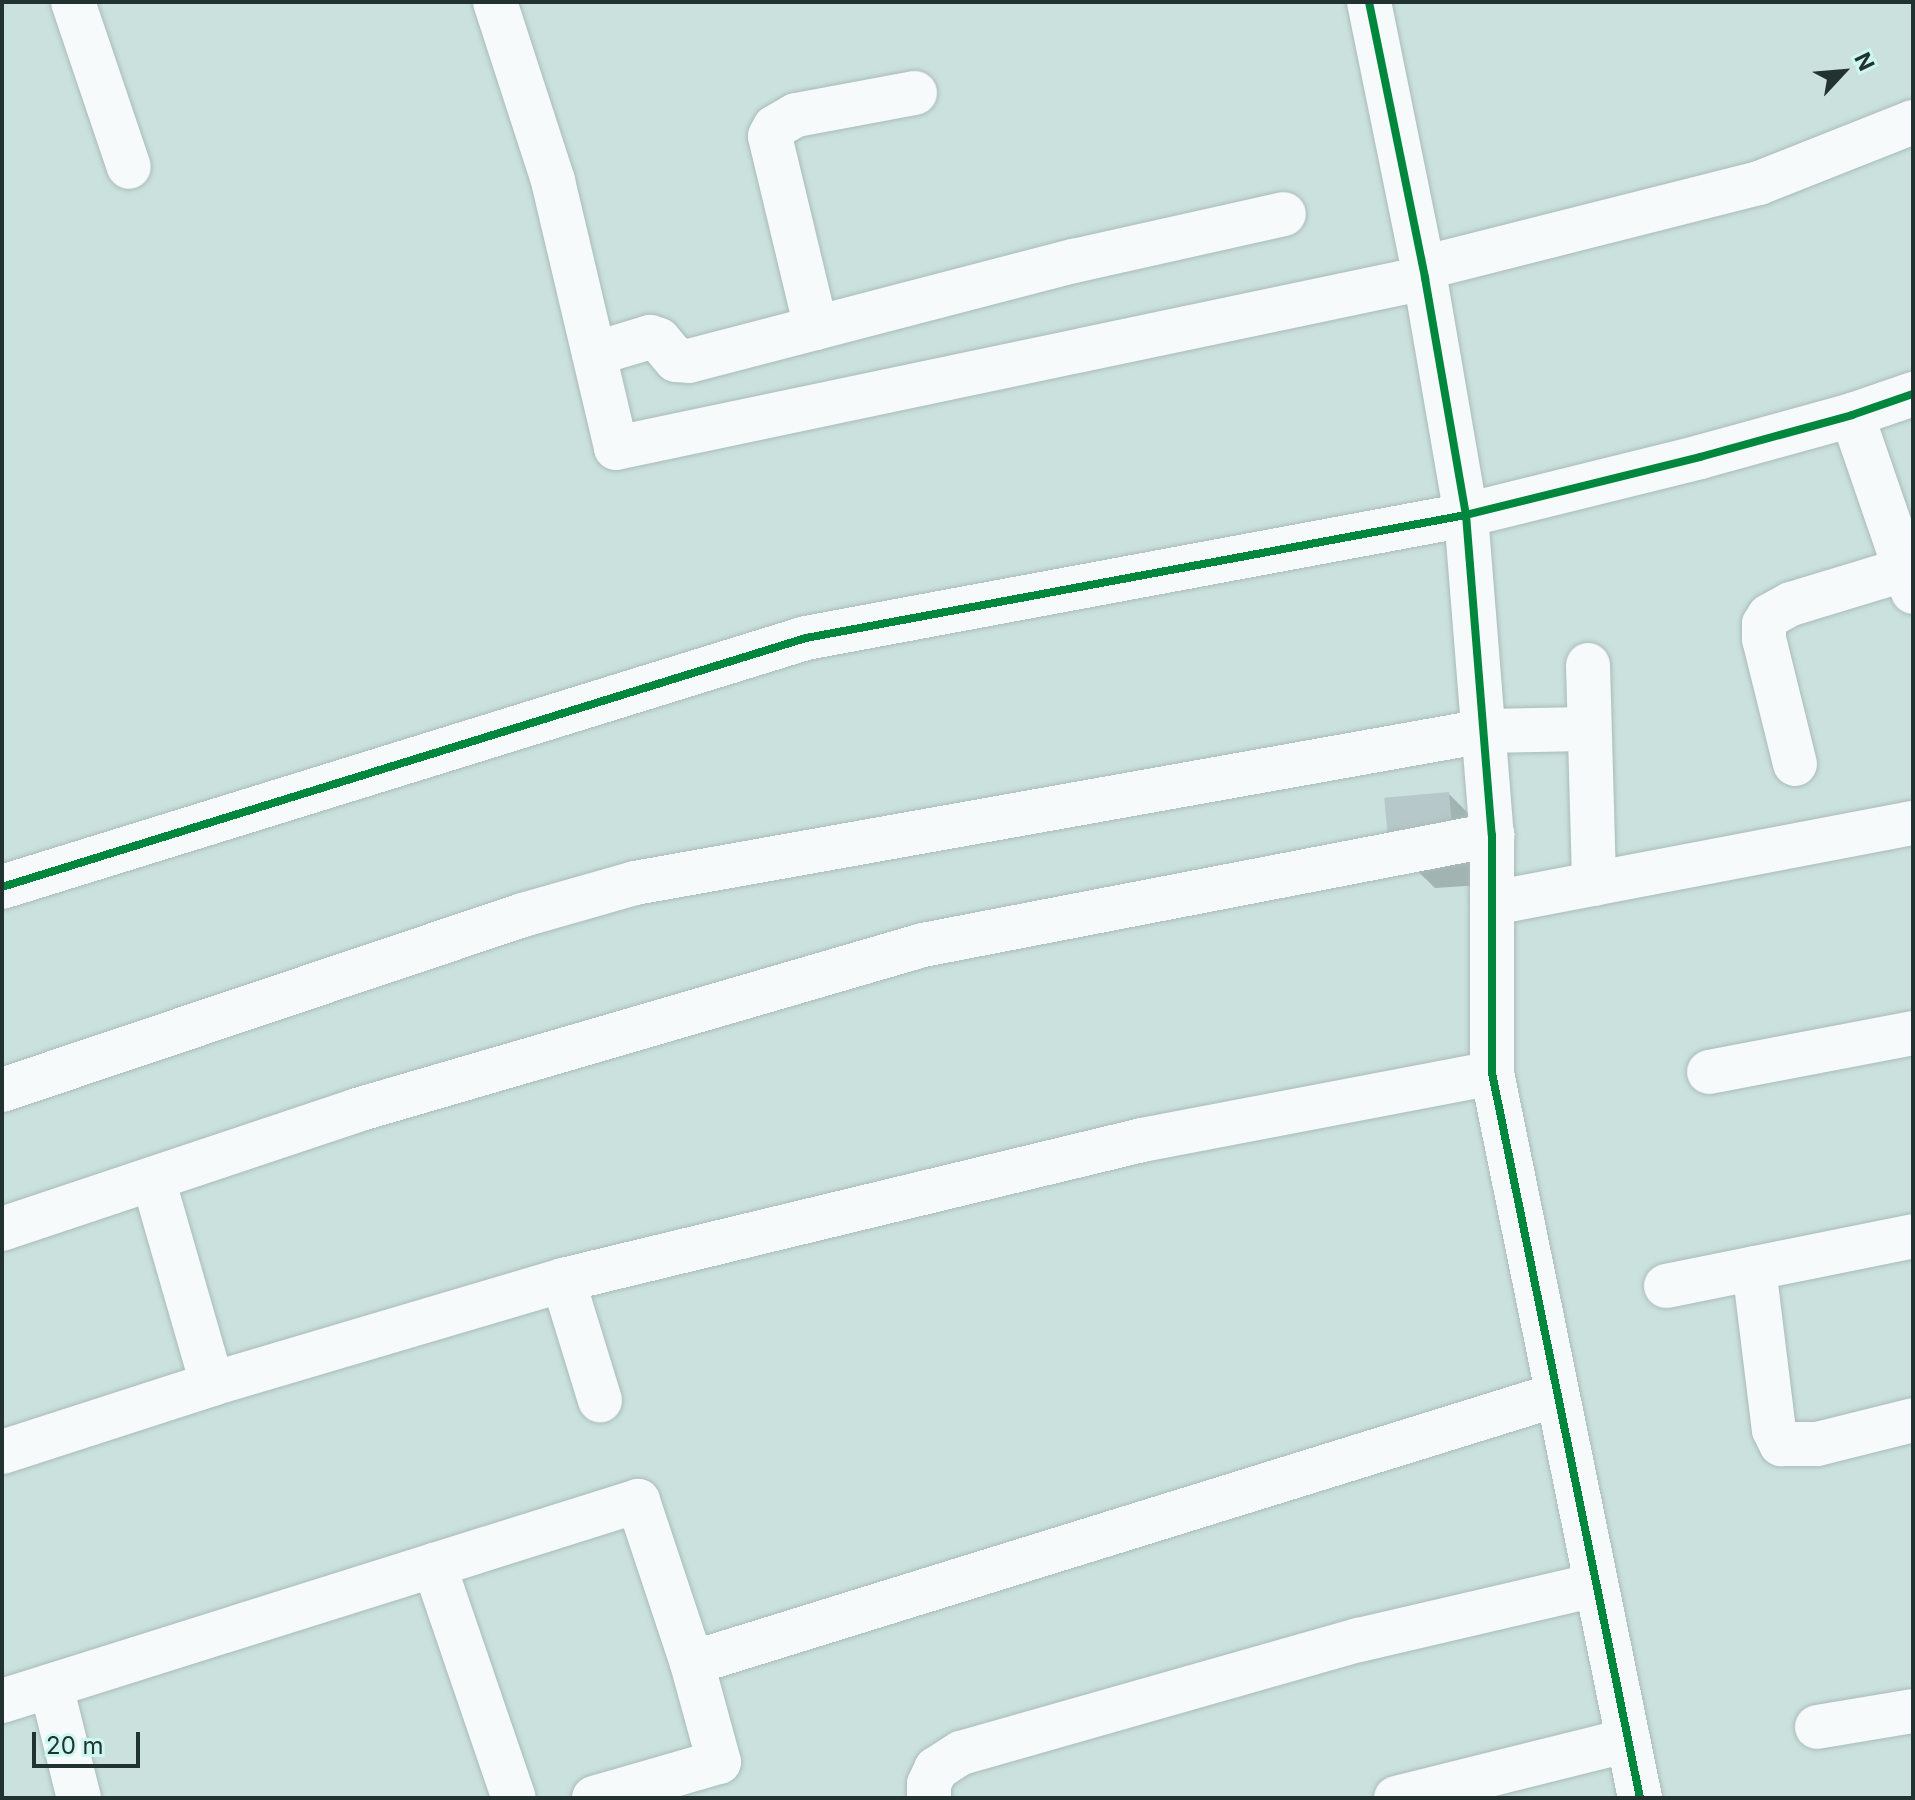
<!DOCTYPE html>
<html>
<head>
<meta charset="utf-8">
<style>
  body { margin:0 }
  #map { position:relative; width:1915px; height:1800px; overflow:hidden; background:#cae1de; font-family:Inter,sans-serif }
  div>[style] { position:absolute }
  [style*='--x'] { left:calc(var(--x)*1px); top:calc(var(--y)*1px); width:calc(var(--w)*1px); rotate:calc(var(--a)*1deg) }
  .shadow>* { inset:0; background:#0003 }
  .building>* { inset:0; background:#b6c8c9; transform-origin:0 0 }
  .roads { filter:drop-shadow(0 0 2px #a9bbb9) drop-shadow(0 0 2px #a9bbb9) }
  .minor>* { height:44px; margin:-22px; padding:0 22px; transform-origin:22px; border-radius:22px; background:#f7fafa }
  .cycleway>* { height:8px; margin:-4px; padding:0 4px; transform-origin:4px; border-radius:4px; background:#00873e }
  span { translate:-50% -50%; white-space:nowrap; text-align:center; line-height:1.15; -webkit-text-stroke:6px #cdf8f1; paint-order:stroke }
  .frame { position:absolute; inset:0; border:4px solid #213230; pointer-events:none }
  .north { position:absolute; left:1803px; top:32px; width:80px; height:80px; -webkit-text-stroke:6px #cdf8f1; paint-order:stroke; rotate:64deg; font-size:22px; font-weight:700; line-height:32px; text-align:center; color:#213230 }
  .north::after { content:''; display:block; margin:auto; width:28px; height:36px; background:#213230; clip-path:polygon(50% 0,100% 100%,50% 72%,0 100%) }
  .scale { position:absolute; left:32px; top:1732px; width:108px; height:36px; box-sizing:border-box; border:4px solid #213230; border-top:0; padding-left:10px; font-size:24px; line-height:28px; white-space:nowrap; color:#213230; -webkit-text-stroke:6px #cdf8f1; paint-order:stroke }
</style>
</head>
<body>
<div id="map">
  <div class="shadow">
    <div style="clip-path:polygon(1449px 794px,1494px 839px,1497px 884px,1435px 888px,1390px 844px)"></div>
  </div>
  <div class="building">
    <div style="left:1449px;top:792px;width:47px;height:65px;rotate:85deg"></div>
  </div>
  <div class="roads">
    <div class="minor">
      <div style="--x:73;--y:2;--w:174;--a:71.3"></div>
      <div style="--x:495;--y:2;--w:188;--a:72"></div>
      <div style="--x:553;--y:181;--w:274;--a:76.7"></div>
      <div style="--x:616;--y:448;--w:827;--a:-11.87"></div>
      <div style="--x:1369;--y:2;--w:282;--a:78.5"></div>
      <div style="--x:1425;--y:278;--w:241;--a:80.2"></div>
      <div style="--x:1466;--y:515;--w:321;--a:85.4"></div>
      <div style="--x:1492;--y:835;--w:238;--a:90"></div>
      <div style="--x:1492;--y:1073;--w:740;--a:78.46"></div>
      <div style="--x:1423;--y:268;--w:347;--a:-14.2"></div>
      <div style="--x:1759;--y:183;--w:166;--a:-21.6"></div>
      <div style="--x:816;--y:328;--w:197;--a:-103.5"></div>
      <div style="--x:770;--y:136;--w:10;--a:-61"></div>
      <div style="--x:775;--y:127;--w:24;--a:-30"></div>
      <div style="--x:796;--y:115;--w:121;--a:-10.5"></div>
      <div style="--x:594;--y:354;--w:59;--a:-16.9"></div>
      <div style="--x:650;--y:337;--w:9;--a:18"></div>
      <div style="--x:659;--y:340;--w:26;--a:50"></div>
      <div style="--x:676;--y:360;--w:13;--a:4"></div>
      <div style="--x:689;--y:361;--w:398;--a:-14.6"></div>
      <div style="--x:1074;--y:261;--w:215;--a:-12.6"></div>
      <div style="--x:1852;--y:415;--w:187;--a:71"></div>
      <div style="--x:1588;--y:665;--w:219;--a:88.4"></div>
      <div style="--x:1795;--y:764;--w:129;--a:-103.9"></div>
      <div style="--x:1764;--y:639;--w:15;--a:-90"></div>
      <div style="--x:1764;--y:624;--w:9;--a:-58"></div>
      <div style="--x:1769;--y:616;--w:25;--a:-29"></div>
      <div style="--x:1791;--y:604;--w:127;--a:-16.9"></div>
      <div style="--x:2;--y:887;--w:842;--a:-17.21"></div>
      <div style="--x:806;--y:638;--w:671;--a:-10.56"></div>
      <div style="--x:1466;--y:515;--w:241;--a:-13.9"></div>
      <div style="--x:1700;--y:457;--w:158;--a:-15.4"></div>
      <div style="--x:1852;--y:415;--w:65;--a:-19"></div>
      <div style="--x:1493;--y:903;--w:428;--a:-10.8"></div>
      <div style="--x:1709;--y:1072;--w:208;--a:-10.8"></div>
      <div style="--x:2;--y:1090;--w:550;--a:-18.57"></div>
      <div style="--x:523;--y:915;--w:116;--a:-15.9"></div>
      <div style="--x:635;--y:883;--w:862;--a:-10.15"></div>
      <div style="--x:1484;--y:731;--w:103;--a:-1.1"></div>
      <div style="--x:153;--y:1179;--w:213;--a:73.9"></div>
      <div style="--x:2;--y:1229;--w:374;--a:-18.5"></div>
      <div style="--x:357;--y:1110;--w:590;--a:-16.25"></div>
      <div style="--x:923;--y:945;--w:580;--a:-10.94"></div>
      <div style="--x:1754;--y:1268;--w:163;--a:83"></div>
      <div style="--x:1774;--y:1430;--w:16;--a:63"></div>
      <div style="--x:1781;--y:1444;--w:36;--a:0"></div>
      <div style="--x:1817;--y:1444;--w:99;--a:-14"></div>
      <div style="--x:563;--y:1280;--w:126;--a:72.9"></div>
      <div style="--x:1666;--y:1286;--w:252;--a:-11.4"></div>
      <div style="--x:2;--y:1452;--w:221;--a:-17.9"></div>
      <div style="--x:212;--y:1384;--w:366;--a:-16.5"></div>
      <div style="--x:563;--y:1280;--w:596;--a:-13.59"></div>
      <div style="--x:1142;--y:1140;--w:356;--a:-10.8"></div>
      <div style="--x:434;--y:1565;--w:246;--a:71.1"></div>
      <div style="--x:51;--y:1686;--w:115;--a:76"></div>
      <div style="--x:2;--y:1701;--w:667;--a:-17.46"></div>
      <div style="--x:638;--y:1501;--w:171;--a:71.6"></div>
      <div style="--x:1817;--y:1727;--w:97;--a:-9.5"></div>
      <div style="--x:594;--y:1798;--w:130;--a:-16.1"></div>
      <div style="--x:719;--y:1762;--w:103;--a:-105.3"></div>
      <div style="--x:692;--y:1663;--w:905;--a:-17.23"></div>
      <div style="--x:929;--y:1798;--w:14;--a:-90"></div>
      <div style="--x:929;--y:1784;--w:17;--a:-65"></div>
      <div style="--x:936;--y:1769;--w:30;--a:-33"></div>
      <div style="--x:961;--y:1753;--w:414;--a:-15.9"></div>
      <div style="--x:1359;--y:1640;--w:243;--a:-13.1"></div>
      <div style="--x:1396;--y:1798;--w:239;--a:-14"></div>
    </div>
  </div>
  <div class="cycleway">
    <div style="--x:1369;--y:2;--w:282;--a:78.5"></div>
    <div style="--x:1425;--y:278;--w:241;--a:80.2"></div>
    <div style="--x:1466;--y:515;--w:321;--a:85.4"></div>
    <div style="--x:1492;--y:835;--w:238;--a:90"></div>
    <div style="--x:1492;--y:1073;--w:740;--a:78.46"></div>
    <div style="--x:2;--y:887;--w:842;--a:-17.21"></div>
    <div style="--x:806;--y:638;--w:671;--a:-10.56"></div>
    <div style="--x:1466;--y:515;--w:241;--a:-13.9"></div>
    <div style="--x:1700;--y:457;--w:158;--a:-15.4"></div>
    <div style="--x:1852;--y:415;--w:65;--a:-19"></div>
  </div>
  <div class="frame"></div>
  <div class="north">N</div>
  <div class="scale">20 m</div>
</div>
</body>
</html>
